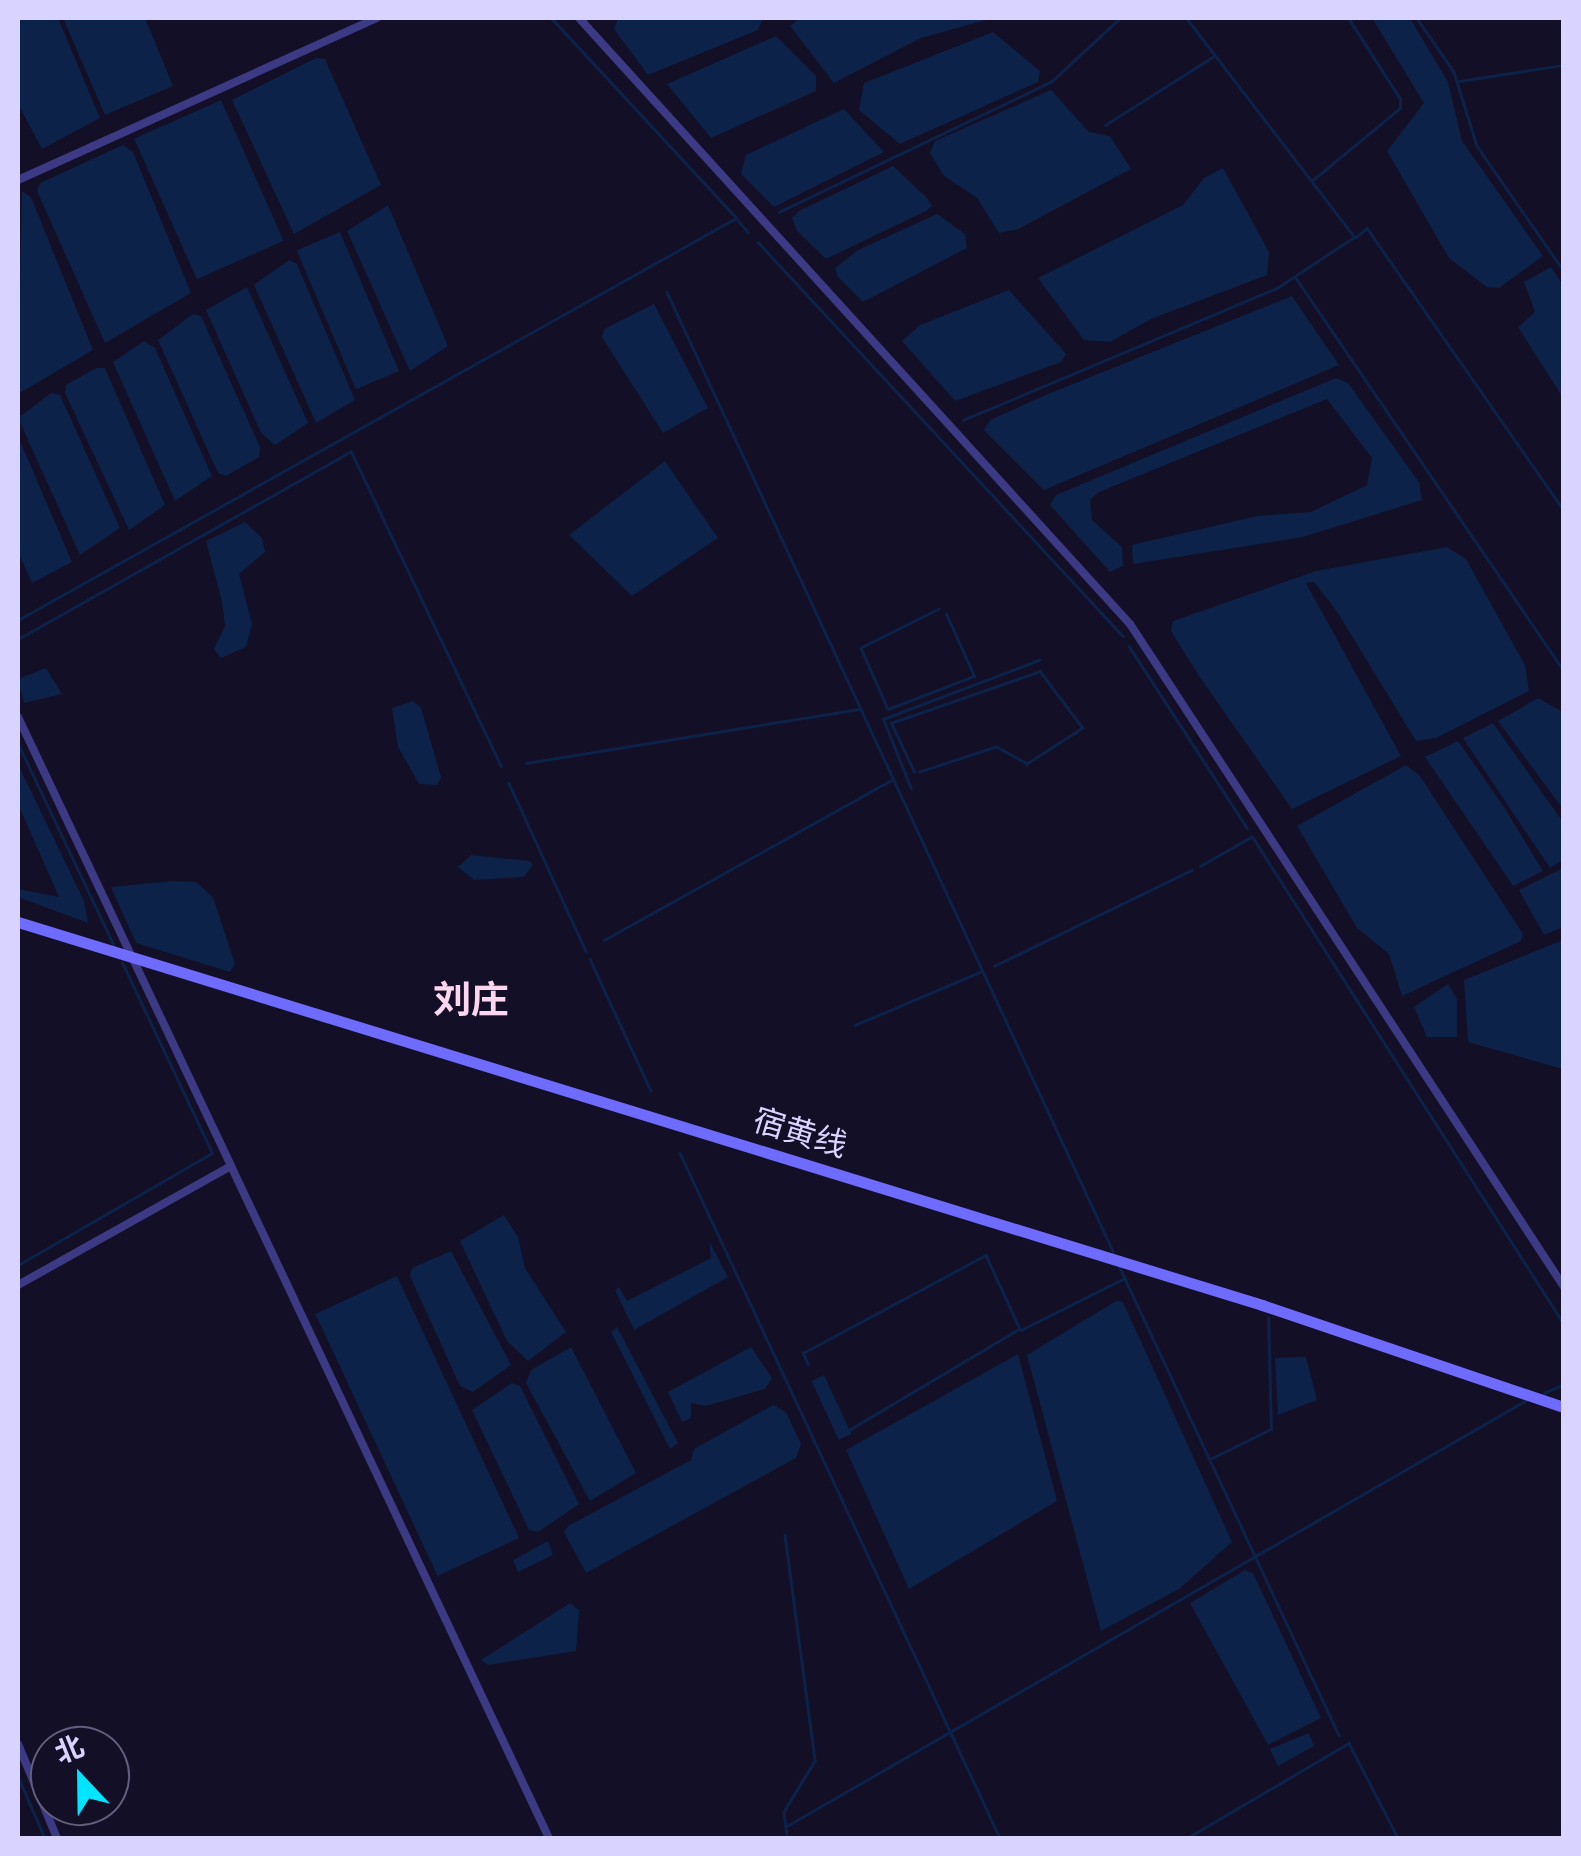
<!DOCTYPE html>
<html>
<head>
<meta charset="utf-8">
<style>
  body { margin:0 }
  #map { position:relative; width:1581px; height:1856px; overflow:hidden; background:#130f26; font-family:"Roboto Condensed","Noto Sans SC",sans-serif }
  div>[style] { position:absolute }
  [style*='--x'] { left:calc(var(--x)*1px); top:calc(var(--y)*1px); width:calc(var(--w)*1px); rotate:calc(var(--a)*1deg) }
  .water>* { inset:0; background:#0c2248; transform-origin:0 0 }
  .stream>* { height:2.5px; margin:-1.25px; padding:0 1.25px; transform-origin:1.25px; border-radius:1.25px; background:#0c2248 }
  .street>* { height:8px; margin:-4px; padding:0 4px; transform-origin:4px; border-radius:4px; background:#3d3a85 }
  .secondary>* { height:11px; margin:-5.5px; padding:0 5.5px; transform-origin:5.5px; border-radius:5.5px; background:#6f6bff }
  span { translate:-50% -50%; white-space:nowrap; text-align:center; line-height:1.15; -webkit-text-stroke:8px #130f26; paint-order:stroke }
  .street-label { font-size:32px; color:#d9d4ff }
  .quarter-label { font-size:38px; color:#ffd6f0; font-weight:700 }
  .frame { position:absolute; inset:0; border:20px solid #d9d4ff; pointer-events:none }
  .north { position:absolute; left:30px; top:1726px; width:100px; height:100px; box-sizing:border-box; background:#130f26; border:2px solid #625e7d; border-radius:50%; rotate:338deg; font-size:28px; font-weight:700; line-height:40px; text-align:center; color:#d9d4ff }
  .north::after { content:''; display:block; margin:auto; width:35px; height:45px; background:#00e5ff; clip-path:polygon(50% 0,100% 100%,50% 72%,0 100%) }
</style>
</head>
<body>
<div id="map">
  <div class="water">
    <div style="clip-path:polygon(18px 18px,58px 18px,100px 118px,42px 149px,18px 104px)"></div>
    <div style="clip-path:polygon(63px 18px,145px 18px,173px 86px,105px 115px)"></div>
    <div style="clip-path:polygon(618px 18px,763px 18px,758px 30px,648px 75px,614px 29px)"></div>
    <div style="clip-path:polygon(800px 18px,986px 18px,986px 20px,921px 38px,834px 83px,790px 26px)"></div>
    <div style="clip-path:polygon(1372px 18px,1410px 18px,1448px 82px,1462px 141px,1543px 256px,1499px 288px,1487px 287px,1449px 258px,1387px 151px,1424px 103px)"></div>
    <div style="clip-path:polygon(993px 32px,1040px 71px,1038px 82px,900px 144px,859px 110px,864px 83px)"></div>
    <div style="clip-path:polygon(776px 36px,816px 76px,816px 91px,711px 138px,667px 84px)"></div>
    <div style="clip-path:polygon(316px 58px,325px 59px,381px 185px,294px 234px,232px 100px)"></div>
    <div style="clip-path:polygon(1051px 90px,1089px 132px,1110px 136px,1131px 169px,1018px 229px,999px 233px,977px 198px,944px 176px,930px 153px,935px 141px)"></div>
    <div style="left:221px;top:100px;width:154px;height:95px;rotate:66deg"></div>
    <div style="clip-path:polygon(844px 109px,884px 152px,774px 207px,741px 174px,746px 155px)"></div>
    <div style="clip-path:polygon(123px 145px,133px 152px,191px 293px,105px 343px,37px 191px,40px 183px)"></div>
    <div style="clip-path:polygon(893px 166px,927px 198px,932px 206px,926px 211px,826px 259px,797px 231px,792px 218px,799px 211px)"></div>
    <div style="clip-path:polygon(1223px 168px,1269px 252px,1267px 275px,1151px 319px,1110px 342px,1084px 340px,1038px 278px,1183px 205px,1204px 178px)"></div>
    <div style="clip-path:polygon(22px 191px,31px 197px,93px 350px,18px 394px)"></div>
    <div style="clip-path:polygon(388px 205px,448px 346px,410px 371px,347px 231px)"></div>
    <div style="clip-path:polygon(937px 214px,965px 234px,967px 248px,863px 302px,838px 277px,835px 268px,858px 250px)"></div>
    <div style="left:340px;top:232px;width:151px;height:47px;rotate:67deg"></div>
    <div style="clip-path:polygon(289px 260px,297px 264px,355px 400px,316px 423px,254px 285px)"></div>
    <div style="clip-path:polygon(1551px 267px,1563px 285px,1563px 398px,1518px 327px,1535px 312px,1524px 282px)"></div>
    <div style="clip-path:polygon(247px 287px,308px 423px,275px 445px,261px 433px,206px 310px)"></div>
    <div style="clip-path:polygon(1009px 290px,1066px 354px,1061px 362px,955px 401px,902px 341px,920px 325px)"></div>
    <div style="clip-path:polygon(1292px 296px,1339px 365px,1044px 490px,984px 430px,990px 420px,1048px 394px)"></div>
    <div style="clip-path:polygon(654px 304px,708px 408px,663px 433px,602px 337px,604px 329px)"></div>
    <div style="clip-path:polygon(193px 314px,201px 316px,260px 447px,259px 457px,226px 476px,218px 473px,158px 340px)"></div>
    <div style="clip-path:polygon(144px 341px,155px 348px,212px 476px,175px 501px,113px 362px)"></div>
    <div style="clip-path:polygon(96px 368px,105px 368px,165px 505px,129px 530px,65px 393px,66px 385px)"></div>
    <div style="clip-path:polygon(1336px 378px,1348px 383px,1419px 482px,1422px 500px,1303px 537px,1133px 564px,1132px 545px,1257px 516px,1311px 512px,1367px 485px,1372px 458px,1327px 399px,1099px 492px,1090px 500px,1092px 520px,1122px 547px,1123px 566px,1110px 572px,1050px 505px,1056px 495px)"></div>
    <div style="clip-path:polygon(51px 393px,60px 395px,120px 528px,80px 555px,18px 418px)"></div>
    <div style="clip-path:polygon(18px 436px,72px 562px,32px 583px,18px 552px)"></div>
    <div style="clip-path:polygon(665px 461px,718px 538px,632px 596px,569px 535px)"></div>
    <div style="clip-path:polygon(245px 522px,262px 538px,265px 552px,239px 574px,252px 624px,246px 647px,221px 658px,214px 649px,225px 626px,222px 602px,206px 541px)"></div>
    <div style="clip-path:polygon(1447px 547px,1466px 559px,1525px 665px,1529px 691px,1436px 738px,1416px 741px,1336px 610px,1314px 582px,1306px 583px,1401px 756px,1292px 809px,1199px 676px,1171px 631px,1173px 621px,1316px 571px)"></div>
    <div style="clip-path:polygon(46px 668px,62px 694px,24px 703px,18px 679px)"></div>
    <div style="clip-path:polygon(1538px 698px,1563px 712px,1563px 809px,1498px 721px)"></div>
    <div style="clip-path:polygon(413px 701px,421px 708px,441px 777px,437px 785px,419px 784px,398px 747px,392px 708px)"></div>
    <div style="clip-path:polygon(1493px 723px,1563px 822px,1563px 860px,1550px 868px,1463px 738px)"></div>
    <div style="clip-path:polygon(1458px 741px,1504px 807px,1543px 871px,1513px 886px,1425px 757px)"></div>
    <div style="clip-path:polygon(18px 764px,84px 901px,88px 923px,18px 897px,18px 889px,59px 897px,18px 804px)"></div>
    <div style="clip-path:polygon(1406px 765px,1420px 776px,1523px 934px,1521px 941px,1402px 996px,1389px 954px,1357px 928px,1297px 826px)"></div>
    <div style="clip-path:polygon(471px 855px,530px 861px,533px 865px,524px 877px,474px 880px,458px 867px)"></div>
    <div style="clip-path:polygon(1563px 868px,1563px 927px,1544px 935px,1519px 890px)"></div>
    <div style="clip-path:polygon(174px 881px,196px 882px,213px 897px,235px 964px,230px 972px,136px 943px,111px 887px)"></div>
    <div style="clip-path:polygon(1563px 940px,1563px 1069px,1468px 1042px,1464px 980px)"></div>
    <div style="clip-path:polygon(1448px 984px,1457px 999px,1457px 1037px,1427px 1037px,1414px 1007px)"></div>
    <div style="clip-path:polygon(504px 1215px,518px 1237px,525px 1268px,566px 1332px,528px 1361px,507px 1341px,460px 1241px)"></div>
    <div style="clip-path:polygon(709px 1241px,728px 1277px,634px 1330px,615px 1290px,619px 1287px,627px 1301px,711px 1258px)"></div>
    <div style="clip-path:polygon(451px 1251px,511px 1365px,473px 1392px,460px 1386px,410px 1276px,412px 1268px)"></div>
    <div style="left:397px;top:1276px;width:289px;height:90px;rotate:65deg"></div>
    <div style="clip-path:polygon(1116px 1301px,1123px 1302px,1232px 1542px,1179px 1589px,1101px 1631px,1027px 1355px)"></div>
    <div style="clip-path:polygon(617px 1327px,678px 1443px,670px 1449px,611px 1332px)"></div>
    <div style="clip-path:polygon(571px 1347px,636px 1473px,590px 1501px,526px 1383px,531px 1370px)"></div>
    <div style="clip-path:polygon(751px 1347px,772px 1378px,765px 1389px,706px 1406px,691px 1403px,691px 1418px,682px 1422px,668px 1392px)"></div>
    <div style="clip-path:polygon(1018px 1354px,1057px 1501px,909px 1589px,846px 1450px)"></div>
    <div style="clip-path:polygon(1306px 1357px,1317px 1400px,1278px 1415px,1275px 1358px)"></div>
    <div style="left:824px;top:1375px;width:65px;height:14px;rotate:65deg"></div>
    <div style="clip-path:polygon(512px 1383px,520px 1386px,579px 1504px,538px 1532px,529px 1530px,472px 1410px)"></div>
    <div style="clip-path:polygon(773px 1405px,786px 1412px,801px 1444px,796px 1458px,586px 1573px,564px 1532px,568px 1526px,691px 1460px,694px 1449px)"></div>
    <div style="clip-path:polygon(548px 1541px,553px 1555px,518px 1572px,513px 1560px)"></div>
    <div style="clip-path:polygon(1245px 1570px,1253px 1573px,1321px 1718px,1268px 1745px,1190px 1603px)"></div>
    <div style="clip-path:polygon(570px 1603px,579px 1610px,576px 1651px,488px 1665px,481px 1660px)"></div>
    <div style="clip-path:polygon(1309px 1733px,1314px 1746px,1278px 1766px,1270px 1749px)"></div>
  </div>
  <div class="stream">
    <div style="--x:1417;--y:18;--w:65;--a:55.6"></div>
    <div style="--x:1454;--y:72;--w:77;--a:72.7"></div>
    <div style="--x:1477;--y:146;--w:152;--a:55.2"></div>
    <div style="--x:1459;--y:81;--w:106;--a:-8.7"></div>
    <div style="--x:1105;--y:125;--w:129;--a:-32.3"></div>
    <div style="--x:1313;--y:180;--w:113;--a:-39.6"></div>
    <div style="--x:1400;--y:108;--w:9;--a:-90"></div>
    <div style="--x:1400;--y:99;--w:96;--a:-122.7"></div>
    <div style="--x:779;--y:212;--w:303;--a:-25.6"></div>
    <div style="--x:1052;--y:81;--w:93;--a:-42.8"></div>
    <div style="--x:737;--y:219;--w:17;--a:50"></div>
    <div style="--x:1356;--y:237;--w:14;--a:-39"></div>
    <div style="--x:1367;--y:228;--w:344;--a:55.1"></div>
    <div style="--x:758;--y:242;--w:537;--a:47.19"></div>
    <div style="--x:1296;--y:278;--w:476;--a:55.7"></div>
    <div style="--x:667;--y:292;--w:1058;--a:65.06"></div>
    <div style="--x:963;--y:420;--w:341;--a:-22.8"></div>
    <div style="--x:1277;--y:288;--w:92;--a:-33.5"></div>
    <div style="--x:1354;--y:237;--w:276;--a:-127.5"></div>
    <div style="--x:939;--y:609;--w:87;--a:153.4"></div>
    <div style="--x:861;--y:648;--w:67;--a:66.1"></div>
    <div style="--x:888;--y:709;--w:92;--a:-21"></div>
    <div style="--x:974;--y:676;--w:68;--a:-114.3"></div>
    <div style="--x:18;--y:620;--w:823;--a:-29.24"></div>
    <div style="--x:736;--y:218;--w:272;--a:-132.8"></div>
    <div style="--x:18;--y:639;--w:382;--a:-29.4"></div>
    <div style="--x:351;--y:451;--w:349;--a:64.5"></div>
    <div style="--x:1129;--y:646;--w:217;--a:57"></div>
    <div style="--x:18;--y:743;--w:224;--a:64.6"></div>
    <div style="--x:526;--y:763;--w:337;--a:-9.2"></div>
    <div style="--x:914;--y:772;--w:54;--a:-115.1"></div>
    <div style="--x:891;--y:723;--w:158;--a:-19.2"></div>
    <div style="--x:1040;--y:671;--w:71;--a:53"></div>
    <div style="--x:1083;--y:728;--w:67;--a:147.3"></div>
    <div style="--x:1027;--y:764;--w:35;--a:-151"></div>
    <div style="--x:996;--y:747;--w:80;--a:161.8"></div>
    <div style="--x:509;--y:783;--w:185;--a:65.4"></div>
    <div style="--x:911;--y:789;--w:75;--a:-111.8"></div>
    <div style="--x:883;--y:719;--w:167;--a:-20.7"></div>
    <div style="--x:1252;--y:836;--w:579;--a:57.41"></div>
    <div style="--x:1200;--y:866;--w:59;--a:-29.6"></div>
    <div style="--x:604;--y:940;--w:329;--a:-29.1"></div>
    <div style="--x:590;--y:959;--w:145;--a:65.2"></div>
    <div style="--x:994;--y:966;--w:220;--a:-25.9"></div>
    <div style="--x:855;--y:1025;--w:138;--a:-23"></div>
    <div style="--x:680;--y:1153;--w:756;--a:64.96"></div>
    <div style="--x:18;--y:1265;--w:224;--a:-30"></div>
    <div style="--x:212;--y:1153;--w:210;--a:-115.3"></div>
    <div style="--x:1120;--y:1268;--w:516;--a:64.88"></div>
    <div style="--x:1021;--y:1330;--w:116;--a:-26.6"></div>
    <div style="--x:808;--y:1365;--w:13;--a:-113"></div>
    <div style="--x:803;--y:1353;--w:208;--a:-28.2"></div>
    <div style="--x:986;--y:1255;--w:81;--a:65.3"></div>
    <div style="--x:1020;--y:1329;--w:198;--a:149.3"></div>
    <div style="--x:1544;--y:1393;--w:22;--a:-24"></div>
    <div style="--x:1212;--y:1458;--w:66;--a:-26.2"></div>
    <div style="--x:1271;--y:1429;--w:111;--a:-91.5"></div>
    <div style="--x:785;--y:1535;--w:228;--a:82.4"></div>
    <div style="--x:815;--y:1761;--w:60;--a:121.3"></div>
    <div style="--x:784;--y:1812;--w:26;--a:83"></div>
    <div style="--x:18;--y:1776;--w:68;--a:66.5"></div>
    <div style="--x:785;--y:1827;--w:854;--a:-29.93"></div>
    <div style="--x:1187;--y:1838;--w:188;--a:-30.4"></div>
    <div style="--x:1349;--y:1743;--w:107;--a:62.7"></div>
  </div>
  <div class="street">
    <div style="--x:579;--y:18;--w:819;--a:47.72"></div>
    <div style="--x:1130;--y:624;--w:792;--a:56.79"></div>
    <div style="--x:18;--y:180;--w:394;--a:-24.3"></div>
    <div style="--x:18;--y:717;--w:497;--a:64.6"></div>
    <div style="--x:231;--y:1166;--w:244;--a:150.8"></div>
    <div style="--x:231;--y:1166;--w:743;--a:64.68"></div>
    <div style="--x:18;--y:1744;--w:102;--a:67.5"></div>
  </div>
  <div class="secondary">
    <div style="--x:18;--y:922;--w:1302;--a:17.11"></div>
    <div style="--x:1262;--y:1305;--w:319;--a:18.7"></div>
  </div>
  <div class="street-label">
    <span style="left:800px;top:1133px;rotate:17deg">宿黄线</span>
  </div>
  <div class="quarter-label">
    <span style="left:471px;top:1001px">刘庄</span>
  </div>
  <div class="frame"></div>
  <div class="north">北</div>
</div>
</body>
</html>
